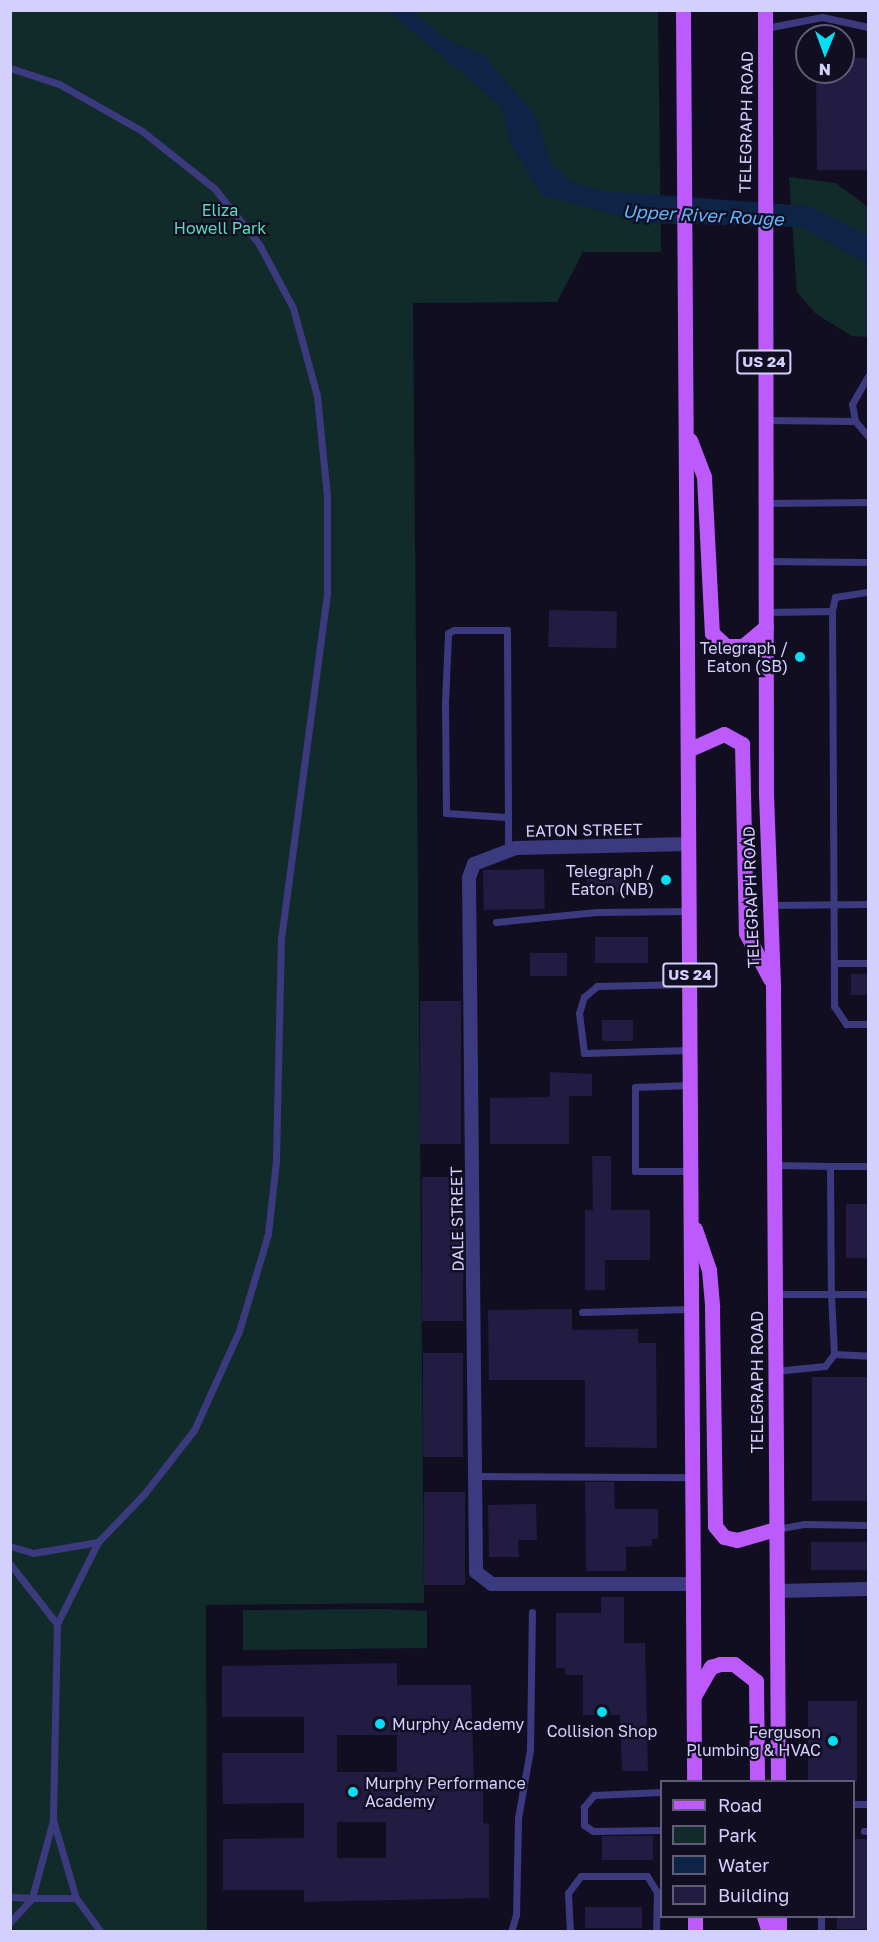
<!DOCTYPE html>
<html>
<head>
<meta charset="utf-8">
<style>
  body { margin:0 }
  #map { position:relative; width:879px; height:1942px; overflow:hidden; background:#110e22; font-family:"Golos Text",sans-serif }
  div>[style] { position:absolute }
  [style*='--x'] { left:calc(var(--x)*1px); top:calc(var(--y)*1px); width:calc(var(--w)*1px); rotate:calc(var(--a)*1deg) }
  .green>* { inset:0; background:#112b2a }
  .water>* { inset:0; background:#0e2446 }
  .building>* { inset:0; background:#221b42; transform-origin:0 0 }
  .lane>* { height:7px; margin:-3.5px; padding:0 3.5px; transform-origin:3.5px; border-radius:3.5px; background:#3c3a7f }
  .street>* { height:14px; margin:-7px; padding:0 7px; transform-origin:7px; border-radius:7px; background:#3c3a7f }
  .primary>* { height:15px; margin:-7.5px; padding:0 7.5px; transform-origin:7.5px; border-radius:7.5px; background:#bc5afb }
  .dots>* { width:16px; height:16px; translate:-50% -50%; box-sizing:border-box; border:3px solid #110e22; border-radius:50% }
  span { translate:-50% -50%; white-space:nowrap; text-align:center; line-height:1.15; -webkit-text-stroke:4.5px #110e22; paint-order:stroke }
  .shield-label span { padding:2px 4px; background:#110e22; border:2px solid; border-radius:4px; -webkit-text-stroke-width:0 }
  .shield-label { font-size:15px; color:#d4d0fe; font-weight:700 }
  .street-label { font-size:16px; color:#d4d0fe }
  .park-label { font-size:16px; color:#5edcba }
  .poi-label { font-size:16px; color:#d4d0fe }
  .right { translate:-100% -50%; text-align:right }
  .left { translate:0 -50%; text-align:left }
  .water-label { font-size:18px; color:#61b6fb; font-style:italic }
  .frame { position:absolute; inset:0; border:12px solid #d4d0fe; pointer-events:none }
  .legend { position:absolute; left:660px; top:1780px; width:195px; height:138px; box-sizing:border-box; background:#110e22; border:2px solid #5f5c7a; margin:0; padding:8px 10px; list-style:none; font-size:18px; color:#d4d0fe }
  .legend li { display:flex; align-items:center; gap:12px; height:30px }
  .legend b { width:30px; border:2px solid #5f5c7a }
  .north { position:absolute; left:795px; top:24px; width:60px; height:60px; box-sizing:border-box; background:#110e22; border:2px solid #5f5c7a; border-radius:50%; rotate:181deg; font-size:16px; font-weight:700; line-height:24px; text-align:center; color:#d4d0fe }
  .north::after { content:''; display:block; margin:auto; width:21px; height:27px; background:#06dff3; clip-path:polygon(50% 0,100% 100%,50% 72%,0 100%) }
</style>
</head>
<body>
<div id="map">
  <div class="green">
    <div style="clip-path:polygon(11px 11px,658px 11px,661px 252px,583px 252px,557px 302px,413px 303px,424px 1603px,206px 1605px,207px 1931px,11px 1932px)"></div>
    <div style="clip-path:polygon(789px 177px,836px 183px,868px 207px,868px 337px,852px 336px,816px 314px,797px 292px)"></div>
    <div style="clip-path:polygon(382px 1609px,427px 1611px,427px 1648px,243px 1650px,243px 1610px)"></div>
  </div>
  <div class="water">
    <div style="clip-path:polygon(388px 11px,412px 11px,444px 38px,485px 56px,536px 117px,550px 161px,569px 181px,603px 191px,808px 206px,868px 236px,868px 264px,800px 227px,644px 223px,542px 195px,509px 142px,501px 106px)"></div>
  </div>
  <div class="building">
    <div style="clip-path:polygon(843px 58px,868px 58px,868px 170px,817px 170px,816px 72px,843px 72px)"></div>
    <div style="left:549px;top:610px;width:68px;height:37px;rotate:1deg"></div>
    <div style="left:587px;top:868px;width:42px;height:24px"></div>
    <div style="left:544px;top:869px;width:40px;height:61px;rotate:89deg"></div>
    <div style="left:595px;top:937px;width:53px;height:26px"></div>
    <div style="left:567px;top:953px;width:23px;height:37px;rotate:90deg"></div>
    <div style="left:851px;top:974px;width:17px;height:21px"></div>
    <div style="left:420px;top:1001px;width:41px;height:143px"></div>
    <div style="left:633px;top:1020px;width:21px;height:31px;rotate:90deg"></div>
    <div style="clip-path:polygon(550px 1072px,592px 1074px,592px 1096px,569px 1096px,569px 1144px,490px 1144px,490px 1098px,550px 1097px)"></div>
    <div style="clip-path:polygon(592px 1156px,611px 1156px,611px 1210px,650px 1210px,650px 1260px,605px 1260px,605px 1290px,585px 1290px,585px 1210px,593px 1210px)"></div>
    <div style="left:463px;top:1177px;width:144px;height:41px;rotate:90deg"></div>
    <div style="left:846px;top:1204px;width:22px;height:54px"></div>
    <div style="clip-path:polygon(572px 1309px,572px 1330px,638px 1329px,638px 1343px,656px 1343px,657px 1448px,585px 1447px,585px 1380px,489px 1380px,488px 1310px)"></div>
    <div style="left:423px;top:1353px;width:40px;height:104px"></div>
    <div style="left:868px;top:1377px;width:124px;height:56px;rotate:90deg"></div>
    <div style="clip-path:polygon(585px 1482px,614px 1482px,615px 1509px,658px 1509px,658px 1539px,652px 1539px,652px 1546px,626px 1547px,626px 1571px,586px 1571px)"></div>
    <div style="left:465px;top:1492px;width:93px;height:41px;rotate:90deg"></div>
    <div style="clip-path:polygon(536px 1504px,537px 1540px,518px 1540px,519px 1557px,489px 1557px,488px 1505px)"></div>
    <div style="left:868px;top:1542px;width:28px;height:57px;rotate:90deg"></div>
    <div style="clip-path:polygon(601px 1597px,624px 1597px,624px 1643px,645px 1643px,648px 1771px,622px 1771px,620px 1715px,583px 1715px,583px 1675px,565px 1675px,565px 1668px,556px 1668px,556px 1613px,601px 1613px)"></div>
    <div style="clip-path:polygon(evenodd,397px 1663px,397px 1685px,471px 1685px,474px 1782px,483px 1781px,483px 1823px,489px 1824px,489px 1898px,304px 1902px,304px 1890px,223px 1890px,223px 1839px,304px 1838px,304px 1803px,223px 1804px,222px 1753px,304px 1753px,304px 1717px,222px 1717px,222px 1666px,397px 1663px,337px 1735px,397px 1735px,397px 1772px,337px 1772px,337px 1735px,397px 1663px,337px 1822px,386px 1822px,386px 1858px,337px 1858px,337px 1822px)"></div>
    <div style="left:808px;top:1701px;width:49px;height:81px"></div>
    <div style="left:602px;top:1836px;width:51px;height:24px"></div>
    <div style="clip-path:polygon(854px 1839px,868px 1839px,868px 1929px,837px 1929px,837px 1917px,854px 1917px)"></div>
    <div style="left:585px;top:1907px;width:57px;height:21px"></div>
  </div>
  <div class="lane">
    <div style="--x:766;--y:28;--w:57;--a:-11.1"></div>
    <div style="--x:822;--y:17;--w:47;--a:12.3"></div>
    <div style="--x:10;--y:68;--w:52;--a:18.1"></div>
    <div style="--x:59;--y:84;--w:95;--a:29.5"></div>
    <div style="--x:142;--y:131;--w:92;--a:38.4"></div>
    <div style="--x:214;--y:188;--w:72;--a:51.2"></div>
    <div style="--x:259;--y:244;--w:72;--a:62"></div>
    <div style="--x:293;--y:308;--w:91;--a:74.7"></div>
    <div style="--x:317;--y:396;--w:100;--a:84.3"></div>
    <div style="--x:327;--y:496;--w:98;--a:90"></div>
    <div style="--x:327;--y:594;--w:346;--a:97.6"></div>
    <div style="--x:281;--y:937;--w:224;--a:91.3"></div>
    <div style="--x:276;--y:1161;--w:73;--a:96.3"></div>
    <div style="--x:268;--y:1234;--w:101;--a:106.6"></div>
    <div style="--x:239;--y:1331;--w:109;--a:114.4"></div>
    <div style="--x:194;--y:1430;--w:80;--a:127.9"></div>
    <div style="--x:145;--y:1493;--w:68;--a:133.8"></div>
    <div style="--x:98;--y:1542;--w:92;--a:116.6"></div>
    <div style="--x:57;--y:1624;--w:196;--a:91.2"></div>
    <div style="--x:53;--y:1820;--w:81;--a:105.1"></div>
    <div style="--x:32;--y:1898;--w:22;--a:-177"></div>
    <div style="--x:767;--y:420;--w:88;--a:0.7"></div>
    <div style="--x:855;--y:421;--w:17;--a:-100"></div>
    <div style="--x:852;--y:404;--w:32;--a:-60"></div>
    <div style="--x:855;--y:421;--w:20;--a:49"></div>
    <div style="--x:766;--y:503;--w:102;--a:-0.6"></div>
    <div style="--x:765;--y:561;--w:103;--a:0.6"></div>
    <div style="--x:832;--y:611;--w:14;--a:-78"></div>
    <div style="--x:835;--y:597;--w:33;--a:-9"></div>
    <div style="--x:766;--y:612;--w:66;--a:-0.9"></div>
    <div style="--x:832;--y:611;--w:395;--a:89.7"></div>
    <div style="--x:834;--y:1006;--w:22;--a:56"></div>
    <div style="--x:846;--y:1024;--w:22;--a:0"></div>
    <div style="--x:506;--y:817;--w:60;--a:-176.2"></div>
    <div style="--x:446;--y:813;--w:110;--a:-90.5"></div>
    <div style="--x:445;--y:703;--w:70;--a:-87.5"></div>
    <div style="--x:448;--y:633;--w:7;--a:-27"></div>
    <div style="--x:454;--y:630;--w:53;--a:0"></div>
    <div style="--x:507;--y:630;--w:220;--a:89.7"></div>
    <div style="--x:770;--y:905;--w:98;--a:-0.6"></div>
    <div style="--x:496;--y:922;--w:101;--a:-5.7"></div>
    <div style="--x:597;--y:912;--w:93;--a:-0.6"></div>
    <div style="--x:834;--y:963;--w:34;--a:0"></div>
    <div style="--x:689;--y:1050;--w:105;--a:178.4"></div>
    <div style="--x:584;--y:1053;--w:40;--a:-97.1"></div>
    <div style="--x:579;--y:1013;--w:17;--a:-73"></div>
    <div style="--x:584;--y:997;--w:17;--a:-40"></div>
    <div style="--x:597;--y:986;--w:93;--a:-1.2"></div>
    <div style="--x:691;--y:1085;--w:56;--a:178"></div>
    <div style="--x:635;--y:1087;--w:84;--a:90"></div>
    <div style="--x:635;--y:1171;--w:56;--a:0"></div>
    <div style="--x:774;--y:1165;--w:56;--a:1"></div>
    <div style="--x:830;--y:1166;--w:128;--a:89.6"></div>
    <div style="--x:831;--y:1294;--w:55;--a:180"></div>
    <div style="--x:830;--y:1166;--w:38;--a:0"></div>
    <div style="--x:582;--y:1312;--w:108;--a:-1.6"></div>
    <div style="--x:834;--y:1354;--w:60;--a:-92.9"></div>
    <div style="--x:831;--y:1294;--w:37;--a:0"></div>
    <div style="--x:775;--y:1371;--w:50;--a:-5.7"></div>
    <div style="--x:825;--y:1366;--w:15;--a:-53"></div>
    <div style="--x:834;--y:1354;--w:34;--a:3"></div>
    <div style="--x:476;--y:1476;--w:216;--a:0.3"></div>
    <div style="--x:776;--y:1529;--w:28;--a:-10"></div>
    <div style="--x:804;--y:1524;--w:64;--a:0.9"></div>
    <div style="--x:10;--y:1546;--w:24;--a:17"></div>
    <div style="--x:33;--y:1553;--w:66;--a:-9.6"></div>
    <div style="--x:10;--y:1564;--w:76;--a:51.9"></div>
    <div style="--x:662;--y:1792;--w:68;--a:177.5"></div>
    <div style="--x:594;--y:1795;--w:16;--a:130"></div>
    <div style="--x:584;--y:1807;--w:18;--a:90"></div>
    <div style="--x:584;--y:1825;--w:11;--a:34"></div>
    <div style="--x:593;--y:1831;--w:69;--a:-0.8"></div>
    <div style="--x:854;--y:1804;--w:14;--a:0"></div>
    <div style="--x:53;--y:1820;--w:81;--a:73.6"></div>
    <div style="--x:864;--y:1831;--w:4;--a:0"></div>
    <div style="--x:10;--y:1922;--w:33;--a:-47"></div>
    <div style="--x:32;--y:1898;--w:44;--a:0"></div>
    <div style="--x:76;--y:1898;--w:42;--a:53.7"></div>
    <div style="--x:511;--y:1932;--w:18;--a:-74"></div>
    <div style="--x:516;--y:1915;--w:97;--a:-88.8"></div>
    <div style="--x:518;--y:1818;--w:69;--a:-80"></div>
    <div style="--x:530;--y:1750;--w:138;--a:-89.2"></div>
    <div style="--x:570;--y:1932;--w:39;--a:-93"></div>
    <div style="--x:568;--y:1893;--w:21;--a:-53"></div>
    <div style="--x:581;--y:1876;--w:66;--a:0"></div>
    <div style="--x:647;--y:1876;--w:19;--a:58"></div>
    <div style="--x:657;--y:1892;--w:40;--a:91.4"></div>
    <div style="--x:821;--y:1932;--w:16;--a:-90"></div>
  </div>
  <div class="street">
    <div style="--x:689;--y:844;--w:173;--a:178.7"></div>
    <div style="--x:516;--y:848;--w:45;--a:159.1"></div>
    <div style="--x:474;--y:864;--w:15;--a:110"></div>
    <div style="--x:469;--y:878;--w:694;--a:89.42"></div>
    <div style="--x:476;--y:1572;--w:20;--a:37"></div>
    <div style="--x:492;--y:1584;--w:200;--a:0"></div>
    <div style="--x:777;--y:1591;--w:91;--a:-1.3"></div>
  </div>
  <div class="primary">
    <div style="--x:683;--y:10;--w:1772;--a:89.64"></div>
    <div style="--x:765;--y:10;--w:784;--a:89.93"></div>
    <div style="--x:766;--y:794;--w:191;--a:87.9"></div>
    <div style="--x:773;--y:985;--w:797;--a:89.64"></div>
    <div style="--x:690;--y:440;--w:40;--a:69"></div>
    <div style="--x:704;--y:477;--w:156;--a:87.1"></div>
    <div style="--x:712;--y:633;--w:19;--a:43"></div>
    <div style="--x:726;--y:646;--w:17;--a:0"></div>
    <div style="--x:743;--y:646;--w:30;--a:-40"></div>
    <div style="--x:688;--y:750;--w:39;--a:-24"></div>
    <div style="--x:724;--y:734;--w:21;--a:29"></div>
    <div style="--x:742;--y:744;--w:189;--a:88.8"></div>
    <div style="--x:746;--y:933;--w:52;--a:62.4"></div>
    <div style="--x:695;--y:1229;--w:43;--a:71.1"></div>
    <div style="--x:709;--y:1270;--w:37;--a:85"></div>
    <div style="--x:712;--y:1307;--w:219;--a:89.2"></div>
    <div style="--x:715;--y:1526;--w:14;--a:51"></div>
    <div style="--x:724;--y:1537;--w:13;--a:13"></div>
    <div style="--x:737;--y:1540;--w:41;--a:-15.8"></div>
    <div style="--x:694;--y:1696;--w:34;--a:-60"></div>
    <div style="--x:711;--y:1667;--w:9;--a:-18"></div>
    <div style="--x:720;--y:1664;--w:14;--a:0"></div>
    <div style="--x:734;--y:1664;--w:28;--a:38"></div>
    <div style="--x:756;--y:1681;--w:101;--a:89.4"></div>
    <div style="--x:695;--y:1916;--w:16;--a:90"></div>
    <div style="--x:764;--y:1916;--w:17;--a:73"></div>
    <div style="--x:779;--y:1916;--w:16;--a:90"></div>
  </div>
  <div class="dots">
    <div style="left:800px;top:657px;background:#06dff3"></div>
    <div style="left:666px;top:880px;background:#06dff3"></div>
    <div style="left:602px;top:1712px;background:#06dff3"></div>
    <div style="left:380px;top:1724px;background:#06dff3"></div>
    <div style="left:833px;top:1741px;background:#06dff3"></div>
    <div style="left:353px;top:1792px;background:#06dff3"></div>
  </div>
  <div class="shield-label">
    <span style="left:764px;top:362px">US 24</span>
    <span style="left:690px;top:975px">US 24</span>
  </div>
  <div class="street-label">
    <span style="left:746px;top:122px;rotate:-89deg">TELEGRAPH ROAD</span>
    <span style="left:584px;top:830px;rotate:-1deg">EATON STREET</span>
    <span style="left:751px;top:897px;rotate:-92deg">TELEGRAPH ROAD</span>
    <span style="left:457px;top:1219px;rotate:-91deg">DALE STREET</span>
    <span style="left:757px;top:1382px;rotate:-90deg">TELEGRAPH ROAD</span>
  </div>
  <div class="park-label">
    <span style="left:220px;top:219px">Eliza<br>Howell Park</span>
  </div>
  <div class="poi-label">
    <span class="right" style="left:788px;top:657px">Telegraph /<br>Eaton (SB)</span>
    <span class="right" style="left:654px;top:880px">Telegraph /<br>Eaton (NB)</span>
    <span class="left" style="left:392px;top:1724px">Murphy Academy</span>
    <span style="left:602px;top:1731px">Collision Shop</span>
    <span class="right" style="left:821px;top:1741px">Ferguson<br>Plumbing &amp; HVAC</span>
    <span class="left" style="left:365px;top:1792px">Murphy Performance<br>Academy</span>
  </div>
  <div class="water-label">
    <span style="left:703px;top:215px;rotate:3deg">Upper River Rouge</span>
  </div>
  <div class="frame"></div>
  <ul class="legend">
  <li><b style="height:8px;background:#bc5afb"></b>Road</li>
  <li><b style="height:16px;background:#112b2a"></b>Park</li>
  <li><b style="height:16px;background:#0e2446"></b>Water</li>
  <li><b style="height:16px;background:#221b42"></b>Building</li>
  </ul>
  <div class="north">N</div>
</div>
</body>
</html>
